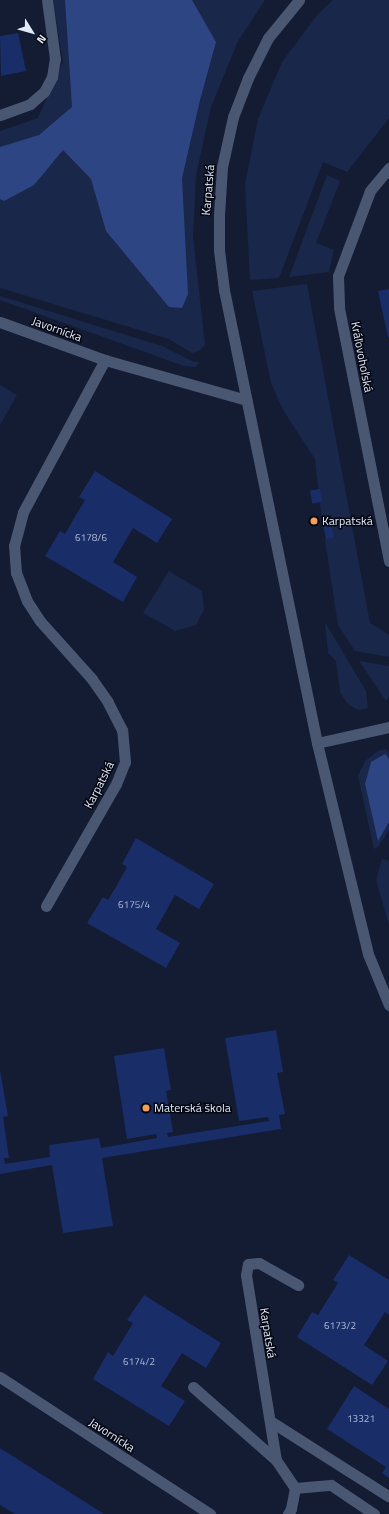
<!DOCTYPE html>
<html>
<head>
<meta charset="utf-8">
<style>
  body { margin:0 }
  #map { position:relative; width:389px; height:1514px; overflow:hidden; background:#131c33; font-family:"Titillium Web",sans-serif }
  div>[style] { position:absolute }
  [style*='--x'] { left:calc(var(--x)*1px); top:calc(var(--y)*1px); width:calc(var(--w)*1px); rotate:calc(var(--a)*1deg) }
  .green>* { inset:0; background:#19274b }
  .forest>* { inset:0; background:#2e4583 }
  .building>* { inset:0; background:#192d69; transform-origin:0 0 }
  .service>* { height:11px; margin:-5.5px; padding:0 5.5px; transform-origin:5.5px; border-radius:5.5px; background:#4a5773 }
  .minor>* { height:11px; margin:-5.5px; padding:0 5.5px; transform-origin:5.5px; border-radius:5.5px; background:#4a5773 }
  .tertiary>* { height:11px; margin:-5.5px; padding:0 5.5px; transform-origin:5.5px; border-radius:5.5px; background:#4a5773 }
  .dots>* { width:11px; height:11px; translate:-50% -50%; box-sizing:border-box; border:2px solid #040711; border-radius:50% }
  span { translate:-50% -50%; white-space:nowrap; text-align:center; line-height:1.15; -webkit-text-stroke:3px #040711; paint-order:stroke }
  .number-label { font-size:10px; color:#b0bad5 }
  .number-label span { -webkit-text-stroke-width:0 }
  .street-label { font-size:12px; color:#e2e9f9 }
  .poi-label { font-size:12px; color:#e2e9f9 }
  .left { translate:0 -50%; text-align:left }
  .north { position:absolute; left:12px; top:12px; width:40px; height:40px; -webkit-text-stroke:3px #040711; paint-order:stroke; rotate:127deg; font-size:11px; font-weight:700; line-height:16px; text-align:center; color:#e2e9f9 }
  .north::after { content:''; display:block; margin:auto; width:14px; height:18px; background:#e2e9f9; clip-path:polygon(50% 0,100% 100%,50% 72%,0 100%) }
</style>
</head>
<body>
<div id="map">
  <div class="green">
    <div style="clip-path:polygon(53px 0,265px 0,238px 41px,211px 107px,196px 175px,193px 236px,205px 345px,199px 351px,192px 353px,169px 339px,0 288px,0 131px,38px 118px,63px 62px)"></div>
    <div style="clip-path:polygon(333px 0,389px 0,389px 118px,347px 172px,323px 162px,279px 278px,250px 280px,245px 184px,258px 119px,282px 62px,318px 14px)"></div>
    <div style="clip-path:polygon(327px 175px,340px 181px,316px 243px,334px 250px,329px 272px,289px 277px)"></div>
    <div style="clip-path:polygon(307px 284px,370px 623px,389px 635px,389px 657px,355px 651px,338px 625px,325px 540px,330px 521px,322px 522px,315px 459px,283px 410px,271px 383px,252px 291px)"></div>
    <div style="clip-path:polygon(0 296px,162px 346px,192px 361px,200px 363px,195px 367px,184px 366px,0 300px)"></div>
    <div style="clip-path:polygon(0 385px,17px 395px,0 425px)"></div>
    <div style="clip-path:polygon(169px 571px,202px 591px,204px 610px,196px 625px,175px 631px,143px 613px)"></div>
    <div style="clip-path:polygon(325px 622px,366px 691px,368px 708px,358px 710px,347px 703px,340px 692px,336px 661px,328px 653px)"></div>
    <div style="clip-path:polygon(359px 661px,389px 666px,389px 697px,386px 701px)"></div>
    <div style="clip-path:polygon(386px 749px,389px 752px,389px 830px,378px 847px,374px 849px,358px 776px,365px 761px,378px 751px)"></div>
    <div style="clip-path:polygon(382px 859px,389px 861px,389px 925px,376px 880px)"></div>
  </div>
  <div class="forest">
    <div style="clip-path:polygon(65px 0,192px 0,216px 42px,200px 100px,182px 178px,188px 294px,182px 308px,169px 307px,106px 231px,91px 179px,63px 150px,34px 185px,4px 201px,0 199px,0 147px,39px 135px,72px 107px)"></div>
    <div style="clip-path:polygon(385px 754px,389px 759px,389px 822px,378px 841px,365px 784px,371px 762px)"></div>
  </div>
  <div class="building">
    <div style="clip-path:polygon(18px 33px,26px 71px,1px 76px,0 36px)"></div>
    <div style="clip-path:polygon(389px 289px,389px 337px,388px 337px,378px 291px)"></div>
    <div style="clip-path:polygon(95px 471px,172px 519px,157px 543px,133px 528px,113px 562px,137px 577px,123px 602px,45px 556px,60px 531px,65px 534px,76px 515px,85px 500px,79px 497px)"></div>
    <div style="left:320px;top:489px;width:13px;height:10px;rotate:81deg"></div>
    <div style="left:330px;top:520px;width:18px;height:8px;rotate:77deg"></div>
    <div style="clip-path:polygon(136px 838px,214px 884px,199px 909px,175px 895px,156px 929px,180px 943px,166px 968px,87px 923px,103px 897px,108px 900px,117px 885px,127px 867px,122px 864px)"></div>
    <div style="clip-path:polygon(276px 1030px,283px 1072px,277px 1073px,285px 1114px,279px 1115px,281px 1129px,102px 1158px,113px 1226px,63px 1233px,52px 1165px,0 1174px,0 1070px,8px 1116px,3px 1117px,9px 1158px,4px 1158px,5px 1164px,50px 1157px,49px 1145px,99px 1138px,101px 1148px,157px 1138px,156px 1134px,127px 1139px,114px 1056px,164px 1048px,171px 1090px,166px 1091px,173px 1132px,167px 1133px,168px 1137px,269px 1121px,268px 1117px,239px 1121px,225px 1038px)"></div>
    <div style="clip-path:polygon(349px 1255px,389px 1280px,389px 1315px,385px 1312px,364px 1345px,388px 1361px,372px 1385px,297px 1337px,312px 1312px,318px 1315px,338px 1283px,333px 1280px)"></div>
    <div style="clip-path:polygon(144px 1295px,221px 1343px,206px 1368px,182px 1353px,161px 1386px,185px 1401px,169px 1426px,93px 1379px,108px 1352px,113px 1356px,133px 1323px,127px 1320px)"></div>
    <div style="clip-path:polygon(354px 1386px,389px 1409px,389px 1478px,382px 1473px,386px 1467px,327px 1429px)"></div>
    <div style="clip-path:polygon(0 1448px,30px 1467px,104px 1514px,15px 1514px,0 1505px)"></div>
  </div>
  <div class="service">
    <div style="--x:246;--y:1275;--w:11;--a:-80"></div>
    <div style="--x:248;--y:1264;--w:11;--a:-5"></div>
    <div style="--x:259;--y:1263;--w:45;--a:29.4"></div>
    <div style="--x:193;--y:1387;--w:111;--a:41.3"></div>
    <div style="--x:270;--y:1421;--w:140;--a:32.4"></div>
    <div style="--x:295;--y:1488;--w:36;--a:-5"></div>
    <div style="--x:331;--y:1485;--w:52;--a:34"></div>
  </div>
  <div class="minor">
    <div style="--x:0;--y:115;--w:32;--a:-20"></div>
    <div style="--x:30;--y:104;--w:18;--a:-41"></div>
    <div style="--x:44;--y:92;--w:17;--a:-62"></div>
    <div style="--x:52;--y:77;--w:18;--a:-81"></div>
    <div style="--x:55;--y:59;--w:60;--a:-97.7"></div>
    <div style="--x:389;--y:168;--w:30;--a:130"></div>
    <div style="--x:370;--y:191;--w:91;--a:110.6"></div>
    <div style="--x:338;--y:276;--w:32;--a:88"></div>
    <div style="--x:339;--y:308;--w:258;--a:78.8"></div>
    <div style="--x:0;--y:322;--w:112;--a:19.9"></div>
    <div style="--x:105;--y:360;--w:147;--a:15.8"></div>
    <div style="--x:317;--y:743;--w:74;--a:-12.5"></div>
    <div style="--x:46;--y:906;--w:141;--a:-60.2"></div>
    <div style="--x:116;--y:784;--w:24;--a:-68"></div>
    <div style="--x:125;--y:762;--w:32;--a:-95"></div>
    <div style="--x:122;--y:730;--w:31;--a:-117"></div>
    <div style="--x:108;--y:702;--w:28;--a:-125"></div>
    <div style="--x:92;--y:679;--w:78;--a:-131.9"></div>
    <div style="--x:40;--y:621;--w:24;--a:-123"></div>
    <div style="--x:27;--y:601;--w:30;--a:-111"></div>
    <div style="--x:16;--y:573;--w:27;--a:-94"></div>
    <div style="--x:14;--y:546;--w:35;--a:-75"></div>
    <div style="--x:23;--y:512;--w:173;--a:-61.7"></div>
    <div style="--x:246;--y:1275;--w:187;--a:80.8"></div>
    <div style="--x:276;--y:1460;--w:34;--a:56"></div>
    <div style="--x:295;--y:1488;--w:21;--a:101"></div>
    <div style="--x:291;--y:1509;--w:6;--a:121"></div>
    <div style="--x:0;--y:1377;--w:251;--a:33.1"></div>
  </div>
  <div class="tertiary">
    <div style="--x:299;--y:0;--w:49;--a:129.2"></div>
    <div style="--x:268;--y:38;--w:45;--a:116.6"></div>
    <div style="--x:248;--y:78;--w:42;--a:111"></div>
    <div style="--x:233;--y:117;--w:51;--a:102.4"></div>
    <div style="--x:222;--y:167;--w:48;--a:93.6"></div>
    <div style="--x:219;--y:215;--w:35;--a:90"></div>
    <div style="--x:219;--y:250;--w:40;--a:82.9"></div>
    <div style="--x:224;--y:290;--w:462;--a:78.4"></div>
    <div style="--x:317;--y:743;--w:217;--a:76.4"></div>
    <div style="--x:368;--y:954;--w:55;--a:67.6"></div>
  </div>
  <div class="dots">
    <div style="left:314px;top:521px;background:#fc9d53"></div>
    <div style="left:146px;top:1108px;background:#fc9d53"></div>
  </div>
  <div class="number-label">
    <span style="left:91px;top:538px">6178/6</span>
    <span style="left:134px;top:905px">6175/4</span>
    <span style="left:340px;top:1326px">6173/2</span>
    <span style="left:139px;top:1362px">6174/2</span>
    <span style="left:361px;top:1419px">13321</span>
  </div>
  <div class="street-label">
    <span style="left:208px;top:190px;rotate:-85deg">Karpatská</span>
    <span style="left:57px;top:329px;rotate:20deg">Javornícka</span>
    <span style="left:362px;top:357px;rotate:79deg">Kráľovohoľská</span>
    <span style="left:99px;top:785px;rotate:-63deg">Karpatská</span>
    <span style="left:268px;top:1333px;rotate:81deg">Karpatská</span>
    <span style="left:112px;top:1435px;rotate:33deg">Javornícka</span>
  </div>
  <div class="poi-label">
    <span class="left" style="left:322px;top:521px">Karpatská</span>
    <span class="left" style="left:154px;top:1108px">Materská škola</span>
  </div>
  <div class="north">N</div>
</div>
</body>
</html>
